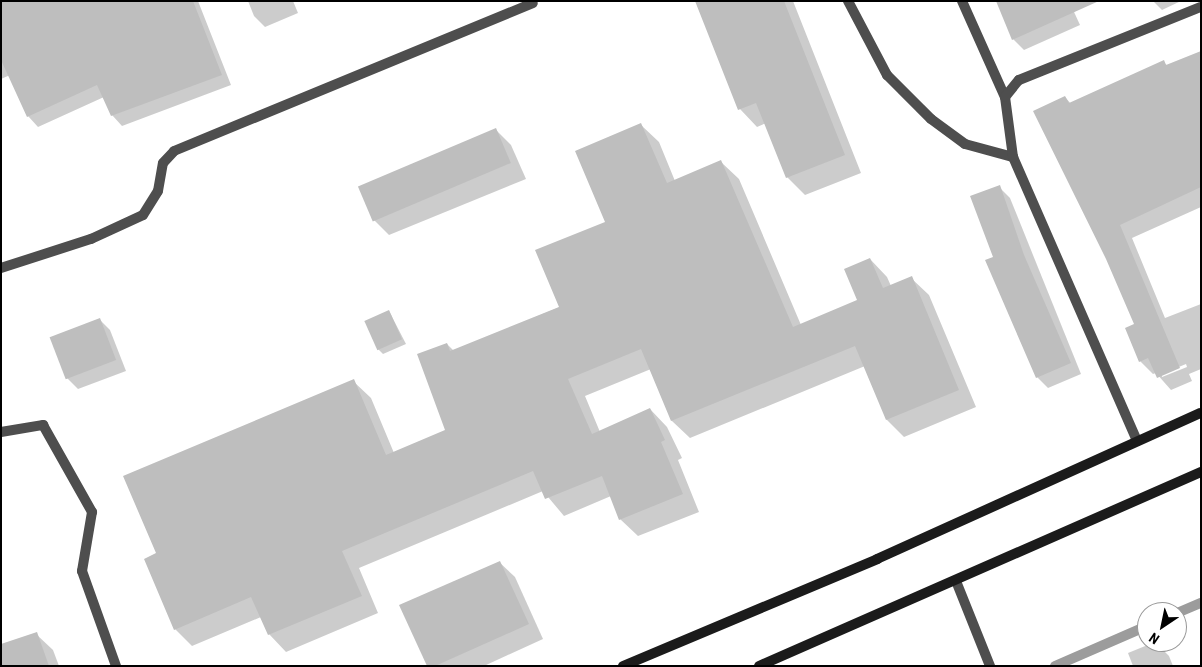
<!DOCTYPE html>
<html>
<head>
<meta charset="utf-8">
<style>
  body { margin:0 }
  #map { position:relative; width:1202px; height:667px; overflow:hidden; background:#fff; font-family:"Roboto Condensed",sans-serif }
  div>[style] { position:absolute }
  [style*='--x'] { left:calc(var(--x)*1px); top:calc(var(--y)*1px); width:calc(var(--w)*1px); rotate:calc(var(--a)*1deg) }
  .shadow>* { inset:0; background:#0003 }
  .stream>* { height:10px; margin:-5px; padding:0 5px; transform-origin:5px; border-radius:5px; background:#9c9c9c }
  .building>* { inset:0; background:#bebebe; transform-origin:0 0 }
  .service>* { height:10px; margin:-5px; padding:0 5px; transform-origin:5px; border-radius:5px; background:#4e4e4e }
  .minor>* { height:10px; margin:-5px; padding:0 5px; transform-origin:5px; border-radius:5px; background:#4e4e4e }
  .secondary>* { height:10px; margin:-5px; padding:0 5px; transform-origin:5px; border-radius:5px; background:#1b1b1b }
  span { translate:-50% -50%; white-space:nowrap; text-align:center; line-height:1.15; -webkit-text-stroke:5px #fff; paint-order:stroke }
  .frame { position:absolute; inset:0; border:2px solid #000; pointer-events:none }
  .north { position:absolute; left:1137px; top:602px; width:50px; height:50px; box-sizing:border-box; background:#fff; border:1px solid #999; border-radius:50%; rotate:214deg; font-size:14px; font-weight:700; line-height:20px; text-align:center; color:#000 }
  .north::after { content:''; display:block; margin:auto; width:18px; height:22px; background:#000; clip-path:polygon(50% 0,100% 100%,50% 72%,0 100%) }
</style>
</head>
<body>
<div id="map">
  <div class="shadow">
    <div style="clip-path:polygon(1px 1px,198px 1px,231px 85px,122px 126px,112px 115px,104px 97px,38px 127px,28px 116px,10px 75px,1px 79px)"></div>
    <div style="clip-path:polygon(248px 1px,293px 1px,298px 13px,265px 27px,254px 16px)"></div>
    <div style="clip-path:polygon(696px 1px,793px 1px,861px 173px,805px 195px,787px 177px,766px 123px,757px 127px,740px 109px)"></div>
    <div style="clip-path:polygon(1069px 1px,1080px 25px,1024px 50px,1013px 39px)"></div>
    <div style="clip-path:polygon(1153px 1px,1181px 1px,1162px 10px)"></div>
    <div style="clip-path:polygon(evenodd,1201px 52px,1201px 207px,1132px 238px,1165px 318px,1201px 304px,1201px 369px,1189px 374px,1192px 381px,1171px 390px,1156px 373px,1153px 374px,1140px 361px,1136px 325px,1065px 97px,1071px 104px,1163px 62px,1168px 66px,1201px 52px,1186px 364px,1187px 367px,1162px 377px,1162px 374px,1186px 364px)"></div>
    <div style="clip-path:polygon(641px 125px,659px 142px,675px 181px,721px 162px,739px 179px,801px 325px,859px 301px,870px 259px,887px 277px,891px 286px,911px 278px,929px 295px,976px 407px,904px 437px,887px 420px,865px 366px,690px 438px,672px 421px,651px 369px,585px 396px,600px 432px,650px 409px,667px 427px,682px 458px,678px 460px,699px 512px,638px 536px,620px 519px,611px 496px,564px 516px,543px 491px,359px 568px,378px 613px,286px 652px,269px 634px,261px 617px,192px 646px,175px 629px,158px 554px,353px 381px,371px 398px,394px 453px,447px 431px,447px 344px,454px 351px,560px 307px,606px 223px)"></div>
    <div style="clip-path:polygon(496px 130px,511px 145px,526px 179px,389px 235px,374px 220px)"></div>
    <div style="clip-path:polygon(999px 187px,1010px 198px,1081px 374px,1048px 388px,1037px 377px,995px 257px)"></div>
    <div style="clip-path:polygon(389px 311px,406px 344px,383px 354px,377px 348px)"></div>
    <div style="clip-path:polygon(99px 319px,110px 330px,126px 371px,78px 389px,67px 378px)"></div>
    <div style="clip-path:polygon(499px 562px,515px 577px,543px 639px,484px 666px,429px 666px)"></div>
    <div style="clip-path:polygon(36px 634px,53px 650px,59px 666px,1px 666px)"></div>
    <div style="clip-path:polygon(1155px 642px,1169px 656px,1173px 666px,1133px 666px,1128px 653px)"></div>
  </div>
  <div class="stream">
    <div style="--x:1177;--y:613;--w:26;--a:-23"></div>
    <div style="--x:1055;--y:666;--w:100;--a:-23.5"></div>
  </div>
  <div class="building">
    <div style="clip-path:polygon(1px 1px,193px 1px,222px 75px,111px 116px,97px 85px,27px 117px,1px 60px)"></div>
    <div style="clip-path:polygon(695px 1px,784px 1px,845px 155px,786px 178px,756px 103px,738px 110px)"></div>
    <div style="clip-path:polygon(996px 1px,1099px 1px,1012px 40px)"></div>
    <div style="clip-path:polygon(1201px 51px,1201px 187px,1120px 225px,1180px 368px,1157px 378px,1148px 358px,1139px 362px,1125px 328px,1134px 324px,1106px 259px,1033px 111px,1065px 96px,1069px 103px,1164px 60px,1166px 65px)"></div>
    <div style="clip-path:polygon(641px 123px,667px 183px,721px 160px,793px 327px,857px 300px,844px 269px,870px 258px,883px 288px,912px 276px,959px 390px,886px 420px,855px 346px,671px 421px,641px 349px,568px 379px,592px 434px,650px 408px,665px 440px,661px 442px,683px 494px,619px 520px,602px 476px,545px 499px,533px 471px,342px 551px,362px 596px,268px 635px,251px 597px,174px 630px,144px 559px,156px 553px,123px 476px,354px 379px,386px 455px,445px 430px,417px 354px,447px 343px,450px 351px,559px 307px,535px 250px,605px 222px,575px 151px)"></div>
    <div style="left:496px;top:128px;width:38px;height:150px;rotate:67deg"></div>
    <div style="clip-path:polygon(1000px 185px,1024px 255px,1071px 363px,1036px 378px,985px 260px,993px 257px,970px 196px)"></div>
    <div style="left:389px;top:310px;width:32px;height:27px;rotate:66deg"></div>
    <div style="left:100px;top:318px;width:45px;height:54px;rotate:69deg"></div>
    <div style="clip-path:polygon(500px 561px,529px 624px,435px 666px,427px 666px,399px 605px)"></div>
    <div style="clip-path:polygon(37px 632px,49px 666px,1px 666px,1px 644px)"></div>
  </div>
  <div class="service">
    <div style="--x:956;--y:581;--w:92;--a:68.2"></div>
  </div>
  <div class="minor">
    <div style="--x:848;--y:1;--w:84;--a:62.2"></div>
    <div style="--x:887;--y:75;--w:62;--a:45"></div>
    <div style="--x:931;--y:119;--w:42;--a:36.3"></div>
    <div style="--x:965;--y:144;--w:50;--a:15.2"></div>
    <div style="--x:1013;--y:157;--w:310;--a:66.4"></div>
    <div style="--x:962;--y:1;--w:105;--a:65.9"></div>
    <div style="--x:1013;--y:157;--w:61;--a:-97.6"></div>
    <div style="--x:1005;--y:97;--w:22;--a:-51"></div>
    <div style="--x:1019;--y:80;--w:196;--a:-21.9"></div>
    <div style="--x:1;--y:268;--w:95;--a:-17.9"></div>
    <div style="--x:91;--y:239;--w:57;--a:-24.8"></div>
    <div style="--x:143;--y:215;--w:28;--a:-58"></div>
    <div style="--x:158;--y:191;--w:28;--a:-80"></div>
    <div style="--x:163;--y:163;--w:16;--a:-47"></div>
    <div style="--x:174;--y:151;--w:388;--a:-22.4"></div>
    <div style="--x:1;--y:432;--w:43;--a:-9.5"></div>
    <div style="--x:43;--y:425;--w:100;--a:60.6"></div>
    <div style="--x:92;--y:512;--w:60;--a:99.6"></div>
    <div style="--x:82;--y:571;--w:101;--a:70.3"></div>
  </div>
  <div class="secondary">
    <div style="--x:623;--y:666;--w:276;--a:-22.8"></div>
    <div style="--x:877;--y:559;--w:355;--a:-24.3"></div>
    <div style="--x:759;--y:666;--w:483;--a:-23.7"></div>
  </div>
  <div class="frame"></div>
  <div class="north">N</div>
</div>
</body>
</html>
